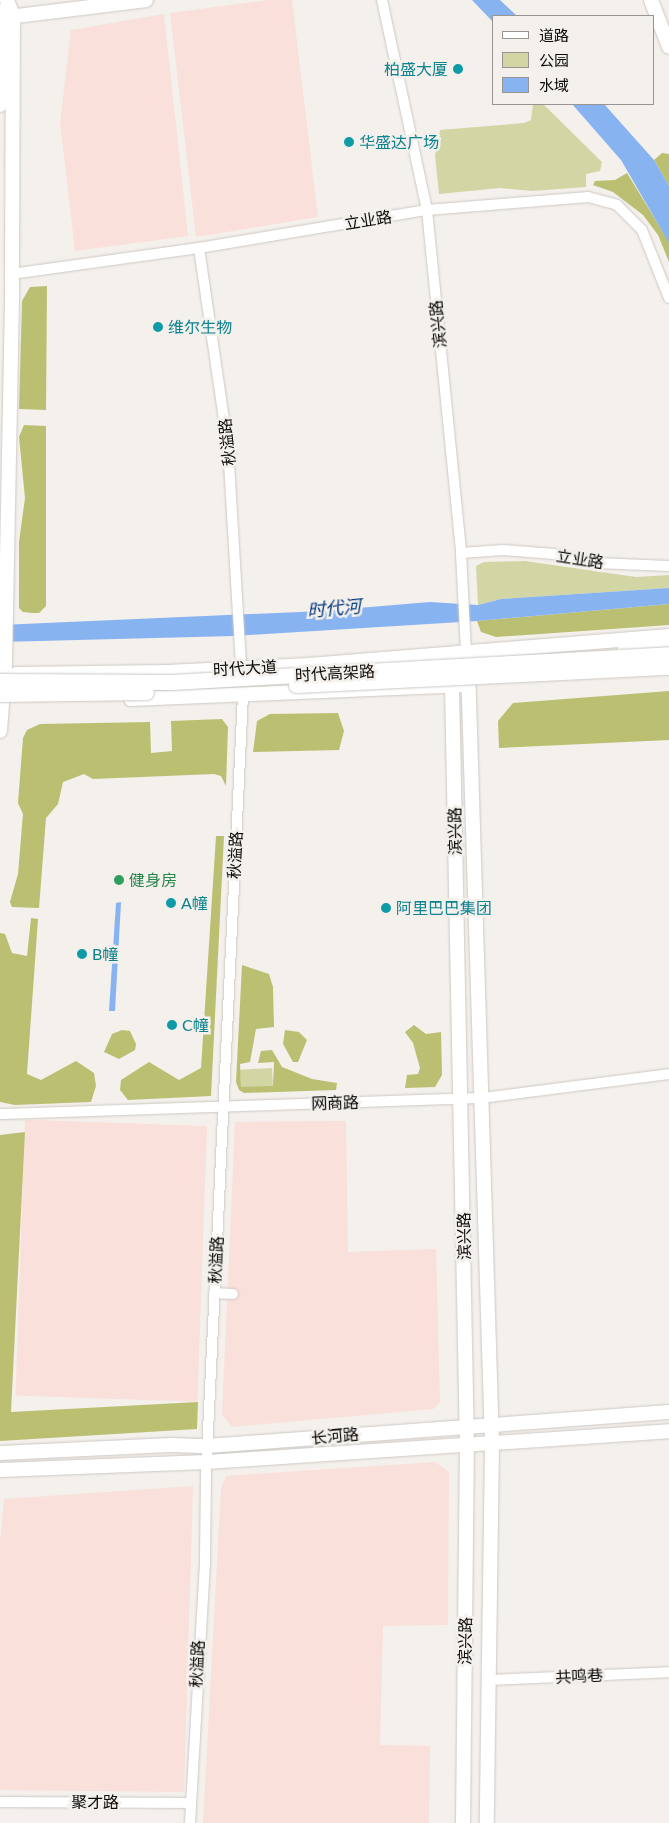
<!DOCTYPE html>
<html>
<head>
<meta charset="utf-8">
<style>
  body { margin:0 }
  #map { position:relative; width:669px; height:1823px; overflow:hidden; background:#f4f0ec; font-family:Lato,"Noto Sans SC",sans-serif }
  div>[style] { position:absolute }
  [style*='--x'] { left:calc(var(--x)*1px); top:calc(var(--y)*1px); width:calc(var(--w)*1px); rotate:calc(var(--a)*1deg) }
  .industrial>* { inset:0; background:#fae0da; transform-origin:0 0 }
  .green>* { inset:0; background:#d2d6a5; transform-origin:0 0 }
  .forest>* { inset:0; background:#bbbf71 }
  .water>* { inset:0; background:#88b3f1 }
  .roads { filter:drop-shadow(0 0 1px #ccc8c4) drop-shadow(0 0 1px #ccc8c4) }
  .minor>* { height:10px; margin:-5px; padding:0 5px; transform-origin:5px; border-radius:5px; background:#fff }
  .major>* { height:14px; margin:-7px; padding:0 7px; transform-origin:7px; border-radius:7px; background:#fff }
  .highway>* { height:15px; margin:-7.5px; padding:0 7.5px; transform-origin:7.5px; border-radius:7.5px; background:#fff }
  .bridges { filter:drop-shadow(0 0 1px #ccc8c4) drop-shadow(0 0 1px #ccc8c4) }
  .highway-bridge>* { height:15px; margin:-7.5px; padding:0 7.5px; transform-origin:7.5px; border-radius:7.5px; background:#fff }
  .dots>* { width:14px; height:14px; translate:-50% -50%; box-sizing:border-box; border:2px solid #f4f0ec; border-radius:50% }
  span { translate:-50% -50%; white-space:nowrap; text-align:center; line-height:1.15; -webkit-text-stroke:5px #f4f0ec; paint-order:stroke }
  .culture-label { font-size:16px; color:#0d838f }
  .right { translate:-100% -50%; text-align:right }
  .left { translate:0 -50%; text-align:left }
  .street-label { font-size:16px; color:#0c0b0a }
  .leisure-label { font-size:16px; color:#27864d }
  .water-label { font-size:18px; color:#00377d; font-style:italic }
  .legend { position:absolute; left:492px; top:15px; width:162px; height:90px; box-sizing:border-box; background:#f4f0ec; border:1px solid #979492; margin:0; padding:6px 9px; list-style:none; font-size:15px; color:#0c0b0a }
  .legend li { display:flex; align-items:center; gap:10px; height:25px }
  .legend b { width:25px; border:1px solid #979492 }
</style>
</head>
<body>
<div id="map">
  <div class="industrial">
    <div style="clip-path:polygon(268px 0,292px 0,318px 217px,196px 237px,170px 13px)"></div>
    <div style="clip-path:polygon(164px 14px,188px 236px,75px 251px,60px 123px,71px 30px)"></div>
    <div style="clip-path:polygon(346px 1121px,348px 1252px,436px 1249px,440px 1402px,433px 1409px,232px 1427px,222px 1414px,235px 1122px)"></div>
    <div style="left:207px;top:1126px;width:276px;height:182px;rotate:92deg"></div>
    <div style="clip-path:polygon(435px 1462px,449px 1472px,448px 1625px,383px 1626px,380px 1745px,430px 1746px,429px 1823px,203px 1823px,221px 1488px,226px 1476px)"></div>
    <div style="clip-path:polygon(193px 1486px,184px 1792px,0 1790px,0 1542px,4px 1499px)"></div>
  </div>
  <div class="green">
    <div style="clip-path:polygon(533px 104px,543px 104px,602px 162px,600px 171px,586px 174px,586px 187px,532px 191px,500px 188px,439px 194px,435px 155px,440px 130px,524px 123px,531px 120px)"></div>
    <div style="clip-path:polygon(525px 561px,636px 577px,669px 575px,669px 588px,501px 599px,478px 605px,476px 566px,484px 562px)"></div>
    <div style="left:272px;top:1068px;width:19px;height:32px;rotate:87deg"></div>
  </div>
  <div class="forest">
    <div style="clip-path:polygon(662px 153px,669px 154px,669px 186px,654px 160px)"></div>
    <div style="clip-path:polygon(627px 173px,669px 242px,669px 262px,658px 235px,643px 215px,613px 192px,593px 185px,595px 181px,615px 180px)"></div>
    <div style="clip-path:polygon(47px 286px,46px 410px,19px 409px,22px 301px,30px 287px)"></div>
    <div style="clip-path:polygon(24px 425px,46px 426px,46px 606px,39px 613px,32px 613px,23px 612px,19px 608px,19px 542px,25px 498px,19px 437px)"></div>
    <div style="clip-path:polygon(669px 604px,669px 625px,496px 637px,481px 632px,477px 621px)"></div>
    <div style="clip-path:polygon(669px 691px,669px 740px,499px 748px,498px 721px,513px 703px)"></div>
    <div style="clip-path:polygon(338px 713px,344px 731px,339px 750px,253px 752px,257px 721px,270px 714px)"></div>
    <div style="clip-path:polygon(222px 719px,228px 727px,226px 786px,221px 776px,214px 774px,93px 779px,84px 774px,63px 782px,58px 804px,46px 818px,39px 908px,12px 907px,10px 902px,18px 874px,23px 814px,18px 803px,23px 738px,27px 730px,40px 724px,150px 722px,151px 753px,172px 751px,171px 721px)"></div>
    <div style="clip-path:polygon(216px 836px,224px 836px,211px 1096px,128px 1100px,120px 1090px,121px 1080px,149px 1062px,179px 1080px,201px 1068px)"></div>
    <div style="clip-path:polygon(31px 918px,38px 919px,27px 1074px,41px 1080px,76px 1061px,94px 1073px,96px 1086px,91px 1102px,15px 1105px,0 1102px,0 933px,5px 934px,12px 953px,27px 956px)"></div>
    <div style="clip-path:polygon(242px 965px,269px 974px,273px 987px,274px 1027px,256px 1029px,250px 1062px,240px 1064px,241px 1087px,273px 1086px,274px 1062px,258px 1063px,261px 1051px,272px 1050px,282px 1067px,312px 1079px,337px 1083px,336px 1090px,244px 1093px,239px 1090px,236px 1082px)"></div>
    <div style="clip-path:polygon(414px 1025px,426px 1034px,441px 1032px,442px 1075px,435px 1087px,405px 1088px,407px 1075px,418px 1074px,420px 1068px,413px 1043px,405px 1032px)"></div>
    <div style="clip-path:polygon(122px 1030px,130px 1031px,136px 1044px,135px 1050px,119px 1059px,104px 1052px,112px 1034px)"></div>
    <div style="clip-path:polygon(285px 1030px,299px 1032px,307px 1040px,298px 1062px,293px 1062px,283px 1044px)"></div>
    <div style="clip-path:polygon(25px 1132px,11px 1412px,198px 1402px,197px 1429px,0 1441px,0 1135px)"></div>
  </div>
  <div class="water">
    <div style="clip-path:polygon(472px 0,500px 0,517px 16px,493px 16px,493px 22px)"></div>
    <div style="clip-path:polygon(572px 104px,604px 104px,654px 160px,669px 186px,669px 243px,621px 160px)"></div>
    <div style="clip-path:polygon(669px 588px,669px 604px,477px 621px,233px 636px,0 642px,0 625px,322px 611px,430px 602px,478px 605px,501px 599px)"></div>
    <div style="clip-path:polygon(121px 902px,115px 1011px,109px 1011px,116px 903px)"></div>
  </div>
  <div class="roads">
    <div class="minor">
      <div style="--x:382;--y:0;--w:215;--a:77.9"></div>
      <div style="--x:427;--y:210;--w:345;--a:84.3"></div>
      <div style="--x:461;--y:553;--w:100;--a:87.1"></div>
      <div style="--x:199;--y:248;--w:200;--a:81.7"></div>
      <div style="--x:228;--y:446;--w:221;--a:86.6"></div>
      <div style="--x:11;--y:274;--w:190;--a:-7.9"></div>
      <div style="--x:199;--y:248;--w:231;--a:-9.5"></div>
      <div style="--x:427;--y:210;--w:162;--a:-4.6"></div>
      <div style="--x:588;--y:197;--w:30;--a:15"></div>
      <div style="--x:617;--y:205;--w:35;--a:45"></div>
      <div style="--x:642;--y:230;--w:73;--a:68.3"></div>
      <div style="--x:461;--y:553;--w:42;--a:-4.1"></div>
      <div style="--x:503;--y:550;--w:51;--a:4.5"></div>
      <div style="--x:554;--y:554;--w:43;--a:12.1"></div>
      <div style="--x:596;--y:563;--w:73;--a:2.4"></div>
      <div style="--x:0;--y:1114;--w:482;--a:-1.9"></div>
      <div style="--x:482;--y:1098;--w:189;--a:-7.3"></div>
      <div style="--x:214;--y:1293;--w:19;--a:3"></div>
      <div style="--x:488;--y:1680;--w:181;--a:-2.5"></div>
      <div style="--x:0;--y:1802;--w:191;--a:0.3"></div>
      <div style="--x:190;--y:1823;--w:264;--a:-86.7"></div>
      <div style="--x:205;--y:1559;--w:85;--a:-89.3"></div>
      <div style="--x:206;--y:1474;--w:779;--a:-87.28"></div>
    </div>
    <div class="major">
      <div style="--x:651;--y:0;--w:50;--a:69"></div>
      <div style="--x:0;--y:18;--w:147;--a:-7"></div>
      <div style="--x:0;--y:105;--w:95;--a:-87.6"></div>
      <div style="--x:468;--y:667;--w:777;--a:88.23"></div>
      <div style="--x:492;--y:1444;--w:379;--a:90.8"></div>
      <div style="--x:16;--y:674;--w:152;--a:-0.8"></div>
      <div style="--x:168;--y:672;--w:141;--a:-2.8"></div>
      <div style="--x:309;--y:665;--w:361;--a:-4.6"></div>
      <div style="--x:131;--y:699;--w:330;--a:-2.4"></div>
      <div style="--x:0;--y:731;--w:68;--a:-85.8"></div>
      <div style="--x:5;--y:663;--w:379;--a:-88.9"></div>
      <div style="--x:12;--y:284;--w:268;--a:-89.8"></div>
      <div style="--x:13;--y:16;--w:17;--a:-111"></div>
      <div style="--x:0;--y:1453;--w:171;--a:-2.7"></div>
      <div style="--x:171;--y:1445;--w:36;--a:2"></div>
      <div style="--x:207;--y:1446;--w:463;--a:-4.2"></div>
      <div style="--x:0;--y:1470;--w:207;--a:-2.2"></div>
      <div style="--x:207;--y:1462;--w:463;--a:-3.8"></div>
      <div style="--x:463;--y:1823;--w:377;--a:-89.4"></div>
      <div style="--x:467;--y:1446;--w:760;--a:-91.13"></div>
      <div style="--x:452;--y:686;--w:36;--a:-67"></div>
    </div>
    <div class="highway">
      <div style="--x:624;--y:651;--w:46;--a:-11.3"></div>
    </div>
  </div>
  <div class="bridges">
    <div class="highway-bridge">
      <div style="--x:0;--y:681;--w:172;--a:0.3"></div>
      <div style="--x:172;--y:682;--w:498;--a:-3.2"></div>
      <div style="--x:296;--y:685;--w:373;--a:-2.8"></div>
      <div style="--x:0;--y:694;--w:146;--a:-0.8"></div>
    </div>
  </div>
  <div class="dots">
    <div style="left:458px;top:69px;background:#0f9aa8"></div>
    <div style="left:349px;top:142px;background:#0f9aa8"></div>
    <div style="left:158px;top:327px;background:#0f9aa8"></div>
    <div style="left:119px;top:880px;background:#2e9e5b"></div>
    <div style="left:171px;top:903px;background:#0f9aa8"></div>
    <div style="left:386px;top:908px;background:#0f9aa8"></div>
    <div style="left:82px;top:954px;background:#0f9aa8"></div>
    <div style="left:172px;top:1025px;background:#0f9aa8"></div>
  </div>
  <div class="culture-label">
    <span class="right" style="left:448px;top:69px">柏盛大厦</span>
    <span class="left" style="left:359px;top:142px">华盛达广场</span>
    <span class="left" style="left:168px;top:327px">维尔生物</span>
    <span class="left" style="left:181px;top:903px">A幢</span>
    <span class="left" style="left:396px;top:908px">阿里巴巴集团</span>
    <span class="left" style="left:92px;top:954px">B幢</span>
    <span class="left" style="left:182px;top:1025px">C幢</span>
  </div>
  <div class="street-label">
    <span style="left:368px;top:220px;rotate:-9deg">立业路</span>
    <span style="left:438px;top:324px;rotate:-96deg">滨兴路</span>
    <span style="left:227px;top:442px;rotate:-96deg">秋溢路</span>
    <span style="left:580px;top:559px;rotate:9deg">立业路</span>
    <span style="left:245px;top:668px;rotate:-3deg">时代大道</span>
    <span style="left:335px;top:673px;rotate:-3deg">时代高架路</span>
    <span style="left:455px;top:831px;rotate:-91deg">滨兴路</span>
    <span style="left:235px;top:855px;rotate:-87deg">秋溢路</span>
    <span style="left:335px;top:1103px;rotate:-2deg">网商路</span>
    <span style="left:464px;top:1236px;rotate:-91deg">滨兴路</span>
    <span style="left:216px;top:1260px;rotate:-87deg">秋溢路</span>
    <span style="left:335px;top:1436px;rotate:-5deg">长河路</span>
    <span style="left:465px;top:1641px;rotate:-89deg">滨兴路</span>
    <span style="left:197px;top:1664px;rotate:-87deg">秋溢路</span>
    <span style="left:579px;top:1676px;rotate:-3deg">共鸣巷</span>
    <span style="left:95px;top:1802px">聚才路</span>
  </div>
  <div class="leisure-label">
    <span class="left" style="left:129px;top:880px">健身房</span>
  </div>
  <div class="water-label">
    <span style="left:334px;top:608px;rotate:-5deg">时代河</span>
  </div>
  <ul class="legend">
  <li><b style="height:6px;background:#fff"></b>道路</li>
  <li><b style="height:14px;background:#d2d6a5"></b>公园</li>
  <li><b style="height:14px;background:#88b3f1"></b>水域</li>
  </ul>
</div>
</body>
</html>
